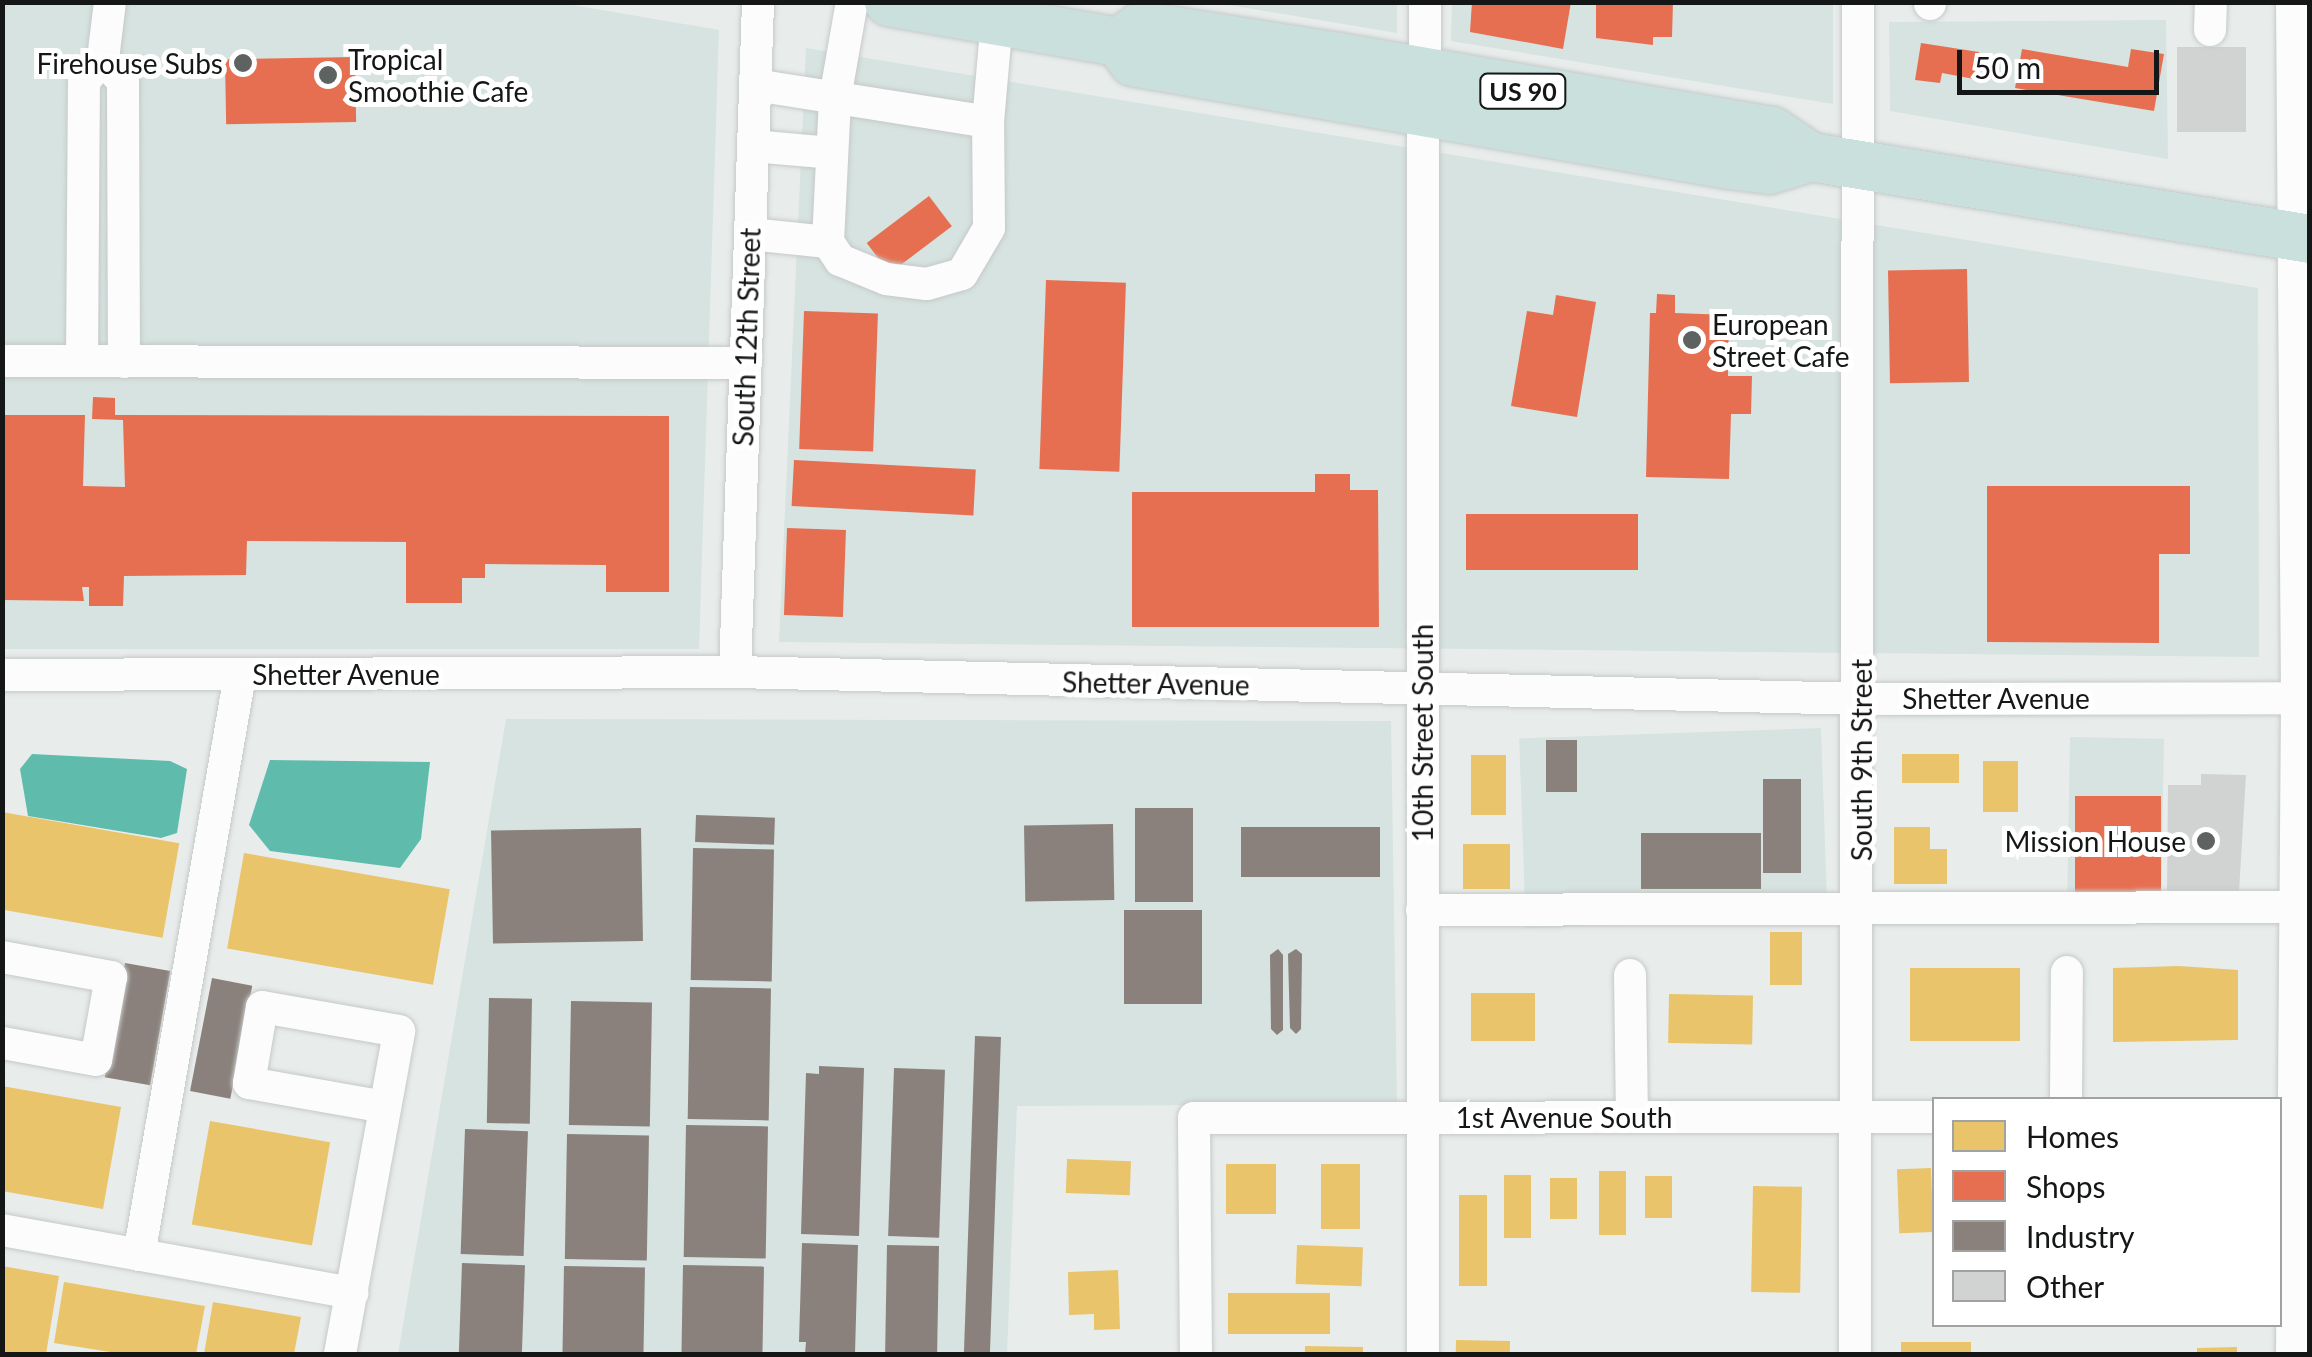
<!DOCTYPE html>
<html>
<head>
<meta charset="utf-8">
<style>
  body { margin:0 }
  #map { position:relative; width:2312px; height:1357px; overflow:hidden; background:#e8edec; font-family:Lato,sans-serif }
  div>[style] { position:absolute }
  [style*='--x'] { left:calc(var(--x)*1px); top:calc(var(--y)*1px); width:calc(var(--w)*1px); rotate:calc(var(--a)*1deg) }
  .built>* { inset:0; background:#d6e3e0; transform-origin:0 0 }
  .water>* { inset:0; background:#5fbcac }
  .homes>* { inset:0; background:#e9c46a; transform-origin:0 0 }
  .shops>* { inset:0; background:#e76f51; transform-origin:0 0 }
  .industry>* { inset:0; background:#8a817c; transform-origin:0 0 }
  .building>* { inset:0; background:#d0d3d2; transform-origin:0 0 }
  .roads { filter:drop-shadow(0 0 2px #c5c9c8) drop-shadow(0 0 2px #c5c9c8) }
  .minor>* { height:32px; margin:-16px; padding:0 16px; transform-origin:16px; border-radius:16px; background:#fcfcfc }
  .highway>* { height:48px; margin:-24px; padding:0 24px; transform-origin:24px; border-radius:24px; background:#cae0dd }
  .dots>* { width:28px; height:28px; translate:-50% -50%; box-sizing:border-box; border:5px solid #fff; border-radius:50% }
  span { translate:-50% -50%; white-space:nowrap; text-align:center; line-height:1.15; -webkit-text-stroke:10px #fff; paint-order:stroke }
  .shield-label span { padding:2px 8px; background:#fff; border:2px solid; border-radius:8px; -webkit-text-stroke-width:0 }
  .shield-label { font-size:25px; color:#141716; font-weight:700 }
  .poi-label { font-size:28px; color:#141716 }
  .left { translate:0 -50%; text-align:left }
  .right { translate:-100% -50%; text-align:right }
  .street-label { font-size:28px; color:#141716 }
  .frame { position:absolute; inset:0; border:5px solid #141716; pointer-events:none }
  .legend { position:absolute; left:1932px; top:1097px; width:350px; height:230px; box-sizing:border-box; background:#fff; border:2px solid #a1a2a2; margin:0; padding:12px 18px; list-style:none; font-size:30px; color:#141716 }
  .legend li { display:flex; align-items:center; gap:20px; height:50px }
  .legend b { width:50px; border:2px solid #a1a2a2 }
  .scale { position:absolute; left:1957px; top:50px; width:202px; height:45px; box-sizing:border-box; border:5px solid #141716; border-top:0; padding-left:12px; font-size:30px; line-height:35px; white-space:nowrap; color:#141716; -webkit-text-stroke:8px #fff; paint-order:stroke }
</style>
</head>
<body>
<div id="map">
  <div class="built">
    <div style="clip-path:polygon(555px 2px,719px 30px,699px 649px,3px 649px,2px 3px)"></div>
    <div style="clip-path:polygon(1217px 3px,1397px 3px,1397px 33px)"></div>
    <div style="clip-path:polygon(1452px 3px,1833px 3px,1833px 104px,1451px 41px)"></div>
    <div style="clip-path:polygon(2166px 20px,2168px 159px,1890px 111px,1889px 22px)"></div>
    <div style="clip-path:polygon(806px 48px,2258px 288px,2259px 657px,779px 642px)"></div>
    <div style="clip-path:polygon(506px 719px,1391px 721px,1397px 1104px,1017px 1106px,1007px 1354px,398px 1354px)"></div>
    <div style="left:1821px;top:728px;width:190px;height:302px;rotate:88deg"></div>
    <div style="left:2070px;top:737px;width:94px;height:185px;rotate:1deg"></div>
  </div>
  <div class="water">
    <div style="clip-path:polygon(32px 754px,170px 761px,187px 769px,177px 833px,161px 838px,28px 816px,20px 769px)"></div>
    <div style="clip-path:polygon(270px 760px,430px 762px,421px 839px,400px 868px,270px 851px,249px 825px)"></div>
  </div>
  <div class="homes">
    <div style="left:1902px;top:754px;width:57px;height:29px"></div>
    <div style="left:1471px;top:755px;width:35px;height:60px"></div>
    <div style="left:1983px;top:761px;width:35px;height:51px"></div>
    <div style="left:2px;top:812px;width:180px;height:96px;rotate:10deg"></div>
    <div style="clip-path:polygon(1894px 827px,1930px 827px,1930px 849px,1947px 849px,1947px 884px,1894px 884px)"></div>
    <div style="left:1463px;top:844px;width:47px;height:45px"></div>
    <div style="left:244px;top:853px;width:209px;height:97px;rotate:10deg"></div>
    <div style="left:1770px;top:932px;width:32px;height:53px"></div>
    <div style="clip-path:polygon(2179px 966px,2238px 970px,2238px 1040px,2113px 1042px,2113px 968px)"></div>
    <div style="left:1910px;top:968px;width:110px;height:73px"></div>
    <div style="left:1471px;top:993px;width:64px;height:48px"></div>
    <div style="left:1669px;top:994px;width:84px;height:49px;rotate:1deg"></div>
    <div style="clip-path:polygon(2px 1086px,121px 1107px,103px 1209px,2px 1191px)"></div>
    <div style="left:210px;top:1121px;width:122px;height:105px;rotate:10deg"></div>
    <div style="left:1067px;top:1159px;width:64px;height:34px;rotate:2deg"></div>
    <div style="left:1226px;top:1164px;width:50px;height:50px"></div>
    <div style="left:1321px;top:1164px;width:39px;height:65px"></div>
    <div style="left:1931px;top:1168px;width:64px;height:34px;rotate:88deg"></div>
    <div style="left:1599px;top:1171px;width:27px;height:64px"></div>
    <div style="left:1504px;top:1175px;width:27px;height:63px"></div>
    <div style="left:1672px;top:1176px;width:42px;height:27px;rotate:90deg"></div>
    <div style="left:1550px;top:1178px;width:27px;height:41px"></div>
    <div style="left:1753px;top:1186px;width:49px;height:106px;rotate:1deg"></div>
    <div style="left:1459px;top:1195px;width:28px;height:91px"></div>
    <div style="left:1297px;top:1245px;width:66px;height:39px;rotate:2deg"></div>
    <div style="clip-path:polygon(2px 1266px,59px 1276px,46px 1354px,2px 1354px)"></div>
    <div style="clip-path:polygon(1118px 1270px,1120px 1329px,1094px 1330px,1094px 1314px,1069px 1315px,1068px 1272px)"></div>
    <div style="clip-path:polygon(64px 1282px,205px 1306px,196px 1354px,123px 1354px,54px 1343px)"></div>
    <div style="left:1330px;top:1293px;width:41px;height:102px;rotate:90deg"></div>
    <div style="clip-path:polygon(213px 1302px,301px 1317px,294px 1354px,204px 1354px)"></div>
    <div style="left:1456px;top:1340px;width:54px;height:14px;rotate:1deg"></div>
    <div style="left:1901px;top:1342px;width:70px;height:12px"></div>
    <div style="left:1305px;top:1346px;width:58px;height:8px;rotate:1deg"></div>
    <div style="clip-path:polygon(2237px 1347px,2237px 1354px,2197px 1354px,2197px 1348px)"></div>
  </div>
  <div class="shops">
    <div style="clip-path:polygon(1472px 2px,1571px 2px,1563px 49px,1470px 32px)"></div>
    <div style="clip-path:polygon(1596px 2px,1673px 2px,1672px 37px,1653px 37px,1653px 45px,1596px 38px)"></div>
    <div style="clip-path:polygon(1921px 43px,1979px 52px,1974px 79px,1942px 73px,1940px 83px,1915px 80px)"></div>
    <div style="clip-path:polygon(2022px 49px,2128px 67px,2131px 49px,2164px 54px,2154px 111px,2015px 88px)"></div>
    <div style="left:355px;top:57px;width:65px;height:130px;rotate:89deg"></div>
    <div style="left:929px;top:196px;width:38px;height:78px;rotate:53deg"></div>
    <div style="left:1967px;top:269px;width:113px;height:79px;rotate:89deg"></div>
    <div style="left:1046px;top:280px;width:80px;height:189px;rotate:2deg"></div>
    <div style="clip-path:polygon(1657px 294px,1675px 295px,1675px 313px,1729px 315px,1728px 376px,1752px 376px,1751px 414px,1731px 414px,1729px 479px,1646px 477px,1650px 313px,1656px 313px)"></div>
    <div style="clip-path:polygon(1556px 295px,1596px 302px,1577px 417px,1511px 406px,1527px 311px,1553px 315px)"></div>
    <div style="left:804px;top:311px;width:74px;height:138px;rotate:2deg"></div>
    <div style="clip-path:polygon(93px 397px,115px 398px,115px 415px,669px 416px,669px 592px,606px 592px,606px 565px,485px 564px,485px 578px,462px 578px,462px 603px,406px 603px,406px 542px,247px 541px,246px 575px,124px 576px,123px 606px,89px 606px,89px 587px,82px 587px,84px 601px,2px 600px,2px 415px,85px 415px,83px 486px,125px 487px,123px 420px,92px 419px)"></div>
    <div style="left:794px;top:460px;width:182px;height:46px;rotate:3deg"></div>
    <div style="clip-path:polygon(1315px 474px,1350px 474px,1350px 490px,1378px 490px,1379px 627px,1132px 627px,1132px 492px,1315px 492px)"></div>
    <div style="clip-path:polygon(1987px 486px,2190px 486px,2190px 554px,2159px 554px,2159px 643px,1987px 642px)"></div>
    <div style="left:1466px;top:514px;width:172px;height:56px"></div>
    <div style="left:787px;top:528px;width:59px;height:87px;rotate:2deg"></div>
    <div style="left:2075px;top:796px;width:86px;height:97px"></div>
  </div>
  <div class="industry">
    <div style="left:1546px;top:740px;width:31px;height:52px"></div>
    <div style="left:1763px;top:779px;width:38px;height:94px"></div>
    <div style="left:1135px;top:808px;width:58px;height:94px"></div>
    <div style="left:696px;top:815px;width:79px;height:27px;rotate:2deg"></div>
    <div style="left:1113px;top:824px;width:76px;height:89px;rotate:89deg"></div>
    <div style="left:1241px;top:827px;width:139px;height:50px"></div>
    <div style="left:641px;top:828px;width:113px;height:150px;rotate:89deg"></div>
    <div style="left:1641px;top:833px;width:120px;height:56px"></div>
    <div style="left:693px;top:848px;width:81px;height:132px;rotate:1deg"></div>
    <div style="left:1124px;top:910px;width:78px;height:94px"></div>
    <div style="clip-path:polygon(1278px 949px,1283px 955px,1283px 1030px,1277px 1035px,1271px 1029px,1270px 955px)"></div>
    <div style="clip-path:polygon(1296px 949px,1302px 954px,1301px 1029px,1296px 1034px,1290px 1028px,1288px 954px)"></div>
    <div style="left:125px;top:963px;width:46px;height:116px;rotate:10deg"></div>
    <div style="left:212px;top:978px;width:41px;height:115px;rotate:11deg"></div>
    <div style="left:690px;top:987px;width:81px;height:132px;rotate:1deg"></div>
    <div style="left:489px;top:998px;width:43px;height:125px;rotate:1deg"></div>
    <div style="left:571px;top:1001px;width:81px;height:124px;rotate:1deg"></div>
    <div style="left:975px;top:1036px;width:26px;height:318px;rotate:2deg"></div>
    <div style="clip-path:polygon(819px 1066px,864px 1068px,859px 1236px,801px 1234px,806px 1073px,819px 1074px)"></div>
    <div style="left:894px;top:1068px;width:51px;height:168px;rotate:2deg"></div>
    <div style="left:686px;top:1125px;width:82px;height:132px;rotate:1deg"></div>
    <div style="left:465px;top:1129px;width:63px;height:125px;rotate:2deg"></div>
    <div style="left:567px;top:1134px;width:82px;height:125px;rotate:1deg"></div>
    <div style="clip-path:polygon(802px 1243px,858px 1245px,855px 1354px,805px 1354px,806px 1342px,799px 1342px)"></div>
    <div style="left:887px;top:1245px;width:52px;height:109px;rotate:1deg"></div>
    <div style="left:462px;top:1263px;width:63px;height:91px;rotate:2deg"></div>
    <div style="left:683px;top:1265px;width:81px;height:89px;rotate:1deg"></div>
    <div style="left:564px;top:1266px;width:81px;height:88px;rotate:1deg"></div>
  </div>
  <div class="building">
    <div style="left:2246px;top:47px;width:85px;height:69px;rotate:90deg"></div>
    <div style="clip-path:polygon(2201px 774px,2246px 775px,2239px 892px,2167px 892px,2168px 785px,2201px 785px)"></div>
  </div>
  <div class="roads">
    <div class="minor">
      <div style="--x:1425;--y:2;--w:73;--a:90"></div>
      <div style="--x:1930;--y:2;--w:2;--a:90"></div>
      <div style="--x:2210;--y:30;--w:28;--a:-88"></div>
      <div style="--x:103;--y:59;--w:57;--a:-83"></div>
      <div style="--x:755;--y:85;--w:236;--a:9"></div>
      <div style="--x:988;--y:122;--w:102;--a:-85"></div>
      <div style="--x:753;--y:146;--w:78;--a:5.1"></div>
      <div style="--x:750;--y:234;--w:78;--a:5.9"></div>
      <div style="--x:828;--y:242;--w:144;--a:-87.2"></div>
      <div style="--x:835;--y:98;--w:97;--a:-80"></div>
      <div style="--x:828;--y:242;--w:22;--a:56"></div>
      <div style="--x:840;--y:260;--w:50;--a:22.4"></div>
      <div style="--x:886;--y:279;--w:41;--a:7"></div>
      <div style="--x:927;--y:284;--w:36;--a:-16"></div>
      <div style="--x:962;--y:274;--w:53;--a:-59.6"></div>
      <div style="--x:989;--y:228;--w:106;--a:-90.5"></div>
      <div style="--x:2;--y:361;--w:743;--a:0.15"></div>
      <div style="--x:82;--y:361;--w:280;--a:-89.6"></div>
      <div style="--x:84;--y:81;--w:29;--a:-49"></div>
      <div style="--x:103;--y:59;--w:30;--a:48"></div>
      <div style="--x:123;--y:81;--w:281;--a:89.8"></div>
      <div style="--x:735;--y:672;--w:670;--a:-88.03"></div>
      <div style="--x:2;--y:675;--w:733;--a:-0.23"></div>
      <div style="--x:735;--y:672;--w:1126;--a:1.37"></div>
      <div style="--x:1861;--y:699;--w:449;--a:-0.1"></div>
      <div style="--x:1422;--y:910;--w:872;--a:-0.2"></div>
      <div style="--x:2;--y:957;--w:111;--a:10.4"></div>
      <div style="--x:111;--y:977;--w:84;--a:100.2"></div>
      <div style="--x:96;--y:1060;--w:96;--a:-169.7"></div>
      <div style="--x:1630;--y:975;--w:142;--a:89.2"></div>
      <div style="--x:2066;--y:1100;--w:128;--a:-89.6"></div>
      <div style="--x:2;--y:1230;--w:356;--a:10.2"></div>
      <div style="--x:139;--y:1255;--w:589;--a:-80.12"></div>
      <div style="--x:340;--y:1354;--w:328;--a:-79.6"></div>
      <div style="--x:399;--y:1031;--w:139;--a:-170.1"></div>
      <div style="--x:262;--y:1007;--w:77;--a:99.7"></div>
      <div style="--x:249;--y:1083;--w:138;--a:10"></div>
      <div style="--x:1196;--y:1354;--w:236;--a:-90.5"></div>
      <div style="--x:1194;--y:1118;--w:740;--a:-0.08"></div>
      <div style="--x:1423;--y:1354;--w:1242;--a:-90"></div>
      <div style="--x:1855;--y:1354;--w:1352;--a:-89.87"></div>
      <div style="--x:2292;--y:1354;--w:656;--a:-89.56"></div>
      <div style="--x:2297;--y:698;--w:696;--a:-90.41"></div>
    </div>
    <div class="highway">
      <div style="--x:889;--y:2;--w:233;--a:9.9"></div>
      <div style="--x:1119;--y:42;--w:24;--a:55"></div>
      <div style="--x:1133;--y:62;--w:606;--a:9.79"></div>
      <div style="--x:1730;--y:165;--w:39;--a:7"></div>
      <div style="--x:1769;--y:170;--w:44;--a:-17.2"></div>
      <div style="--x:1119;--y:42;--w:28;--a:-35"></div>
      <div style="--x:1142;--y:26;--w:198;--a:9"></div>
      <div style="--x:1338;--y:57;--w:440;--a:9.7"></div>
      <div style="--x:1772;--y:131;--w:47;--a:33.7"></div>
      <div style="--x:1811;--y:157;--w:506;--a:9.33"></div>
    </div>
  </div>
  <div class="dots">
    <div style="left:243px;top:63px;background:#5e6261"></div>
    <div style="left:328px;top:75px;background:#5e6261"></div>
    <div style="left:1692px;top:340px;background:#5e6261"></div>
    <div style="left:2206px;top:841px;background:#5e6261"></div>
  </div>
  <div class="shield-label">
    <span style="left:1523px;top:91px">US 90</span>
  </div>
  <div class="poi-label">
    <span class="left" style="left:348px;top:75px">Tropical<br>Smoothie Cafe</span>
    <span class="right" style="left:223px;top:63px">Firehouse Subs</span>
    <span class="left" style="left:1712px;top:340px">European<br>Street Cafe</span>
    <span class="right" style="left:2186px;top:841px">Mission House</span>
  </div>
  <div class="street-label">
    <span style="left:746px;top:337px;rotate:-88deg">South 12th Street</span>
    <span style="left:346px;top:674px">Shetter Avenue</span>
    <span style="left:1156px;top:683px;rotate:1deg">Shetter Avenue</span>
    <span style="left:1996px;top:698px">Shetter Avenue</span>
    <span style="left:1422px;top:733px;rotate:-90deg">10th Street South</span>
    <span style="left:1861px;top:760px;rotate:-90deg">South 9th Street</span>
    <span style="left:1564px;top:1117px">1st Avenue South</span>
  </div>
  <div class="frame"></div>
  <ul class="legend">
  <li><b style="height:28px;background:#e9c46a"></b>Homes</li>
  <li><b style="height:28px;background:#e76f51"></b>Shops</li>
  <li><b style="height:28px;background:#8a817c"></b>Industry</li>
  <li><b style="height:28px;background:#d0d3d2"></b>Other</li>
  </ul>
  <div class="scale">50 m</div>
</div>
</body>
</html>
